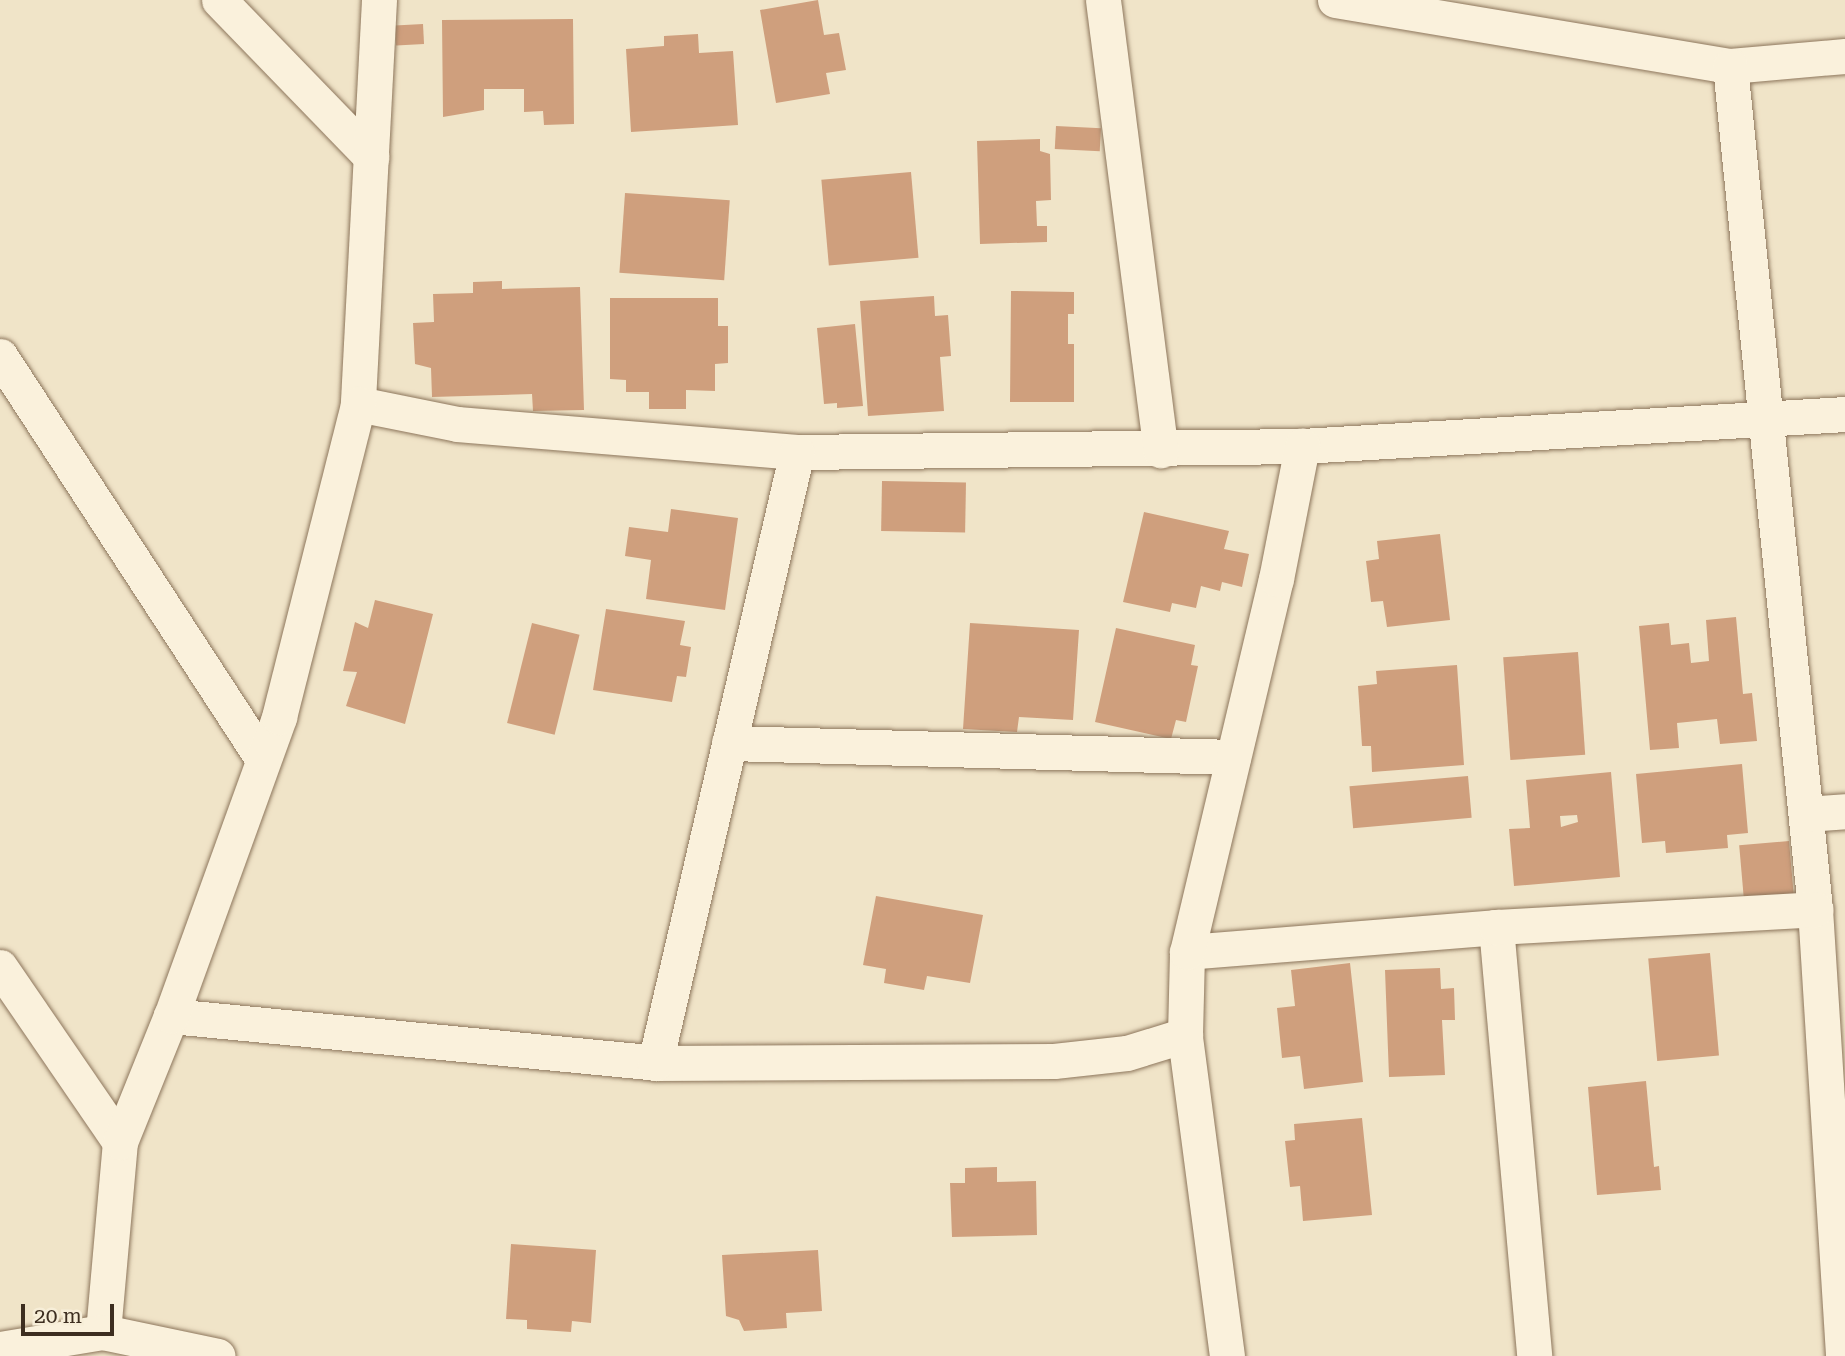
<!DOCTYPE html>
<html>
<head>
<meta charset="utf-8">
<style>
  body { margin:0 }
  #map { position:relative; width:1845px; height:1356px; overflow:hidden; background:#f0e4c8; font-family:"Roboto Serif",serif }
  div>[style] { position:absolute }
  [style*='--x'] { left:calc(var(--x)*1px); top:calc(var(--y)*1px); width:calc(var(--w)*1px); rotate:calc(var(--a)*1deg) }
  .building>* { inset:0; background:#cf9f7d; transform-origin:0 0 }
  .roads { filter:drop-shadow(0 0 2px #8d765c) drop-shadow(0 0 2px #8d765c) }
  .street>* { height:35px; margin:-17.5px; padding:0 17.5px; transform-origin:17.5px; border-radius:17.5px; background:#faf1dc }
  span { translate:-50% -50%; white-space:nowrap; text-align:center; line-height:1.15; -webkit-text-stroke:6px #f7eed8; paint-order:stroke }
  .scale { position:absolute; left:21px; top:1304px; width:93px; height:32px; box-sizing:border-box; border:4px solid #3d2e20; border-top:0; padding-left:9px; font-size:21px; line-height:24px; white-space:nowrap; color:#3d2e20; -webkit-text-stroke:5px #f7eed8; paint-order:stroke }
</style>
</head>
<body>
<div id="map">
  <div class="building">
    <div style="clip-path:polygon(818px 0,824px 35px,839px 33px,846px 70px,826px 73px,830px 94px,776px 103px,760px 10px)"></div>
    <div style="clip-path:polygon(573px 19px,574px 124px,544px 125px,543px 111px,524px 112px,524px 89px,484px 89px,484px 110px,443px 117px,442px 20px)"></div>
    <div style="left:423px;top:24px;width:20px;height:28px;rotate:87deg"></div>
    <div style="clip-path:polygon(698px 34px,699px 53px,733px 51px,738px 125px,631px 132px,626px 49px,664px 46px,664px 36px)"></div>
    <div style="left:1056px;top:126px;width:45px;height:23px;rotate:3deg"></div>
    <div style="clip-path:polygon(1040px 139px,1040px 151px,1050px 154px,1051px 200px,1036px 201px,1037px 226px,1047px 226px,1047px 242px,980px 244px,977px 141px)"></div>
    <div style="left:911px;top:172px;width:86px;height:90px;rotate:85deg"></div>
    <div style="left:625px;top:193px;width:105px;height:80px;rotate:4deg"></div>
    <div style="clip-path:polygon(502px 281px,502px 289px,580px 287px,584px 410px,533px 411px,532px 394px,432px 397px,431px 368px,415px 364px,413px 323px,434px 322px,433px 294px,473px 293px,473px 282px)"></div>
    <div style="clip-path:polygon(1011px 291px,1074px 292px,1074px 314px,1068px 314px,1068px 344px,1074px 344px,1074px 402px,1010px 402px)"></div>
    <div style="clip-path:polygon(934px 296px,935px 316px,948px 315px,951px 356px,940px 357px,944px 411px,868px 416px,860px 301px)"></div>
    <div style="clip-path:polygon(610px 298px,718px 298px,718px 326px,728px 326px,728px 363px,715px 364px,715px 391px,686px 390px,686px 409px,649px 409px,649px 392px,626px 392px,626px 380px,610px 379px)"></div>
    <div style="clip-path:polygon(855px 324px,863px 406px,837px 408px,837px 403px,824px 404px,817px 328px)"></div>
    <div style="left:882px;top:481px;width:84px;height:50px;rotate:1deg"></div>
    <div style="clip-path:polygon(671px 509px,738px 518px,725px 610px,646px 599px,651px 560px,625px 556px,629px 527px,668px 532px)"></div>
    <div style="clip-path:polygon(1144px 512px,1229px 531px,1224px 549px,1249px 554px,1242px 587px,1222px 582px,1220px 591px,1201px 586px,1196px 608px,1172px 603px,1170px 612px,1123px 602px)"></div>
    <div style="clip-path:polygon(1440px 534px,1450px 620px,1387px 627px,1383px 601px,1371px 602px,1366px 561px,1379px 559px,1377px 541px)"></div>
    <div style="clip-path:polygon(375px 600px,433px 614px,405px 724px,346px 706px,357px 672px,343px 671px,355px 622px,368px 628px)"></div>
    <div style="clip-path:polygon(606px 609px,685px 621px,680px 645px,691px 647px,686px 677px,677px 676px,672px 702px,593px 690px)"></div>
    <div style="clip-path:polygon(1736px 617px,1743px 694px,1752px 693px,1757px 741px,1720px 744px,1717px 719px,1677px 723px,1679px 748px,1650px 750px,1639px 626px,1669px 623px,1671px 645px,1689px 643px,1691px 663px,1709px 661px,1706px 620px)"></div>
    <div style="left:532px;top:623px;width:49px;height:103px;rotate:14deg"></div>
    <div style="clip-path:polygon(970px 623px,1079px 630px,1073px 720px,1019px 717px,1017px 732px,963px 729px)"></div>
    <div style="clip-path:polygon(1116px 628px,1195px 645px,1191px 665px,1198px 666px,1186px 722px,1176px 720px,1171px 739px,1095px 722px)"></div>
    <div style="left:1578px;top:652px;width:103px;height:75px;rotate:86deg"></div>
    <div style="clip-path:polygon(1457px 665px,1464px 765px,1372px 772px,1371px 746px,1362px 746px,1358px 686px,1377px 684px,1376px 671px)"></div>
    <div style="clip-path:polygon(1742px 764px,1748px 833px,1727px 835px,1728px 848px,1666px 853px,1665px 841px,1642px 843px,1636px 774px)"></div>
    <div style="clip-path:polygon(evenodd,1611px 772px,1620px 877px,1514px 886px,1509px 829px,1530px 828px,1526px 780px,1611px 772px,1577px 815px,1578px 822px,1561px 827px,1560px 816px,1577px 815px)"></div>
    <div style="left:1468px;top:776px;width:42px;height:119px;rotate:85deg"></div>
    <div style="left:1789px;top:841px;width:58px;height:50px;rotate:85deg"></div>
    <div style="clip-path:polygon(876px 896px,983px 915px,970px 983px,927px 976px,924px 990px,884px 983px,886px 969px,863px 965px)"></div>
    <div style="left:1710px;top:953px;width:103px;height:62px;rotate:85deg"></div>
    <div style="clip-path:polygon(1350px 963px,1363px 1082px,1304px 1089px,1300px 1056px,1282px 1058px,1277px 1008px,1295px 1006px,1291px 970px)"></div>
    <div style="clip-path:polygon(1440px 968px,1441px 989px,1454px 988px,1455px 1020px,1442px 1020px,1445px 1075px,1389px 1077px,1385px 970px)"></div>
    <div style="clip-path:polygon(1646px 1081px,1654px 1167px,1659px 1166px,1661px 1190px,1597px 1195px,1588px 1087px)"></div>
    <div style="clip-path:polygon(1362px 1118px,1372px 1215px,1303px 1221px,1300px 1186px,1290px 1187px,1285px 1141px,1295px 1140px,1294px 1124px)"></div>
    <div style="clip-path:polygon(997px 1167px,997px 1182px,1036px 1181px,1037px 1235px,952px 1237px,950px 1183px,965px 1183px,965px 1168px)"></div>
    <div style="clip-path:polygon(511px 1244px,596px 1250px,591px 1323px,572px 1321px,571px 1332px,527px 1329px,527px 1320px,506px 1319px)"></div>
    <div style="clip-path:polygon(818px 1250px,822px 1311px,786px 1313px,787px 1328px,744px 1331px,739px 1320px,726px 1316px,722px 1255px)"></div>
  </div>
  <div class="roads">
    <div class="street">
      <div style="--x:219;--y:0;--w:219;--a:45.9"></div>
      <div style="--x:379;--y:0;--w:405;--a:93"></div>
      <div style="--x:358;--y:404;--w:101;--a:11.4"></div>
      <div style="--x:457;--y:424;--w:341;--a:4.7"></div>
      <div style="--x:797;--y:452;--w:505;--a:-0.68"></div>
      <div style="--x:1302;--y:446;--w:544;--a:-3.37"></div>
      <div style="--x:1103;--y:0;--w:454;--a:82.7"></div>
      <div style="--x:1335;--y:0;--w:400;--a:9.5"></div>
      <div style="--x:1730;--y:66;--w:115;--a:-5"></div>
      <div style="--x:1730;--y:66;--w:847;--a:84.24"></div>
      <div style="--x:1815;--y:909;--w:448;--a:86.4"></div>
      <div style="--x:0;--y:356;--w:481;--a:56.9"></div>
      <div style="--x:729;--y:743;--w:504;--a:1.59"></div>
      <div style="--x:1806;--y:814;--w:39;--a:-4"></div>
      <div style="--x:1496;--y:927;--w:431;--a:84.9"></div>
      <div style="--x:1187;--y:952;--w:310;--a:-4.6"></div>
      <div style="--x:1496;--y:927;--w:320;--a:-3.2"></div>
      <div style="--x:0;--y:967;--w:212;--a:55.6"></div>
      <div style="--x:171;--y:1016;--w:486;--a:5.5"></div>
      <div style="--x:655;--y:1063;--w:399;--a:-0.3"></div>
      <div style="--x:1054;--y:1061;--w:73;--a:-6.3"></div>
      <div style="--x:1127;--y:1053;--w:61;--a:-17.2"></div>
      <div style="--x:655;--y:1063;--w:627;--a:-76.92"></div>
      <div style="--x:103;--y:1332;--w:191;--a:-84.9"></div>
      <div style="--x:120;--y:1142;--w:136;--a:-68"></div>
      <div style="--x:171;--y:1016;--w:318;--a:-70.1"></div>
      <div style="--x:279;--y:717;--w:323;--a:-75.8"></div>
      <div style="--x:0;--y:1349;--w:104;--a:-9.4"></div>
      <div style="--x:103;--y:1332;--w:117;--a:11.8"></div>
      <div style="--x:1227;--y:1356;--w:324;--a:-97.5"></div>
      <div style="--x:1185;--y:1035;--w:83;--a:-88.6"></div>
      <div style="--x:1187;--y:952;--w:383;--a:-76.6"></div>
      <div style="--x:1276;--y:579;--w:136;--a:-78.9"></div>
    </div>
  </div>
  <div class="scale">20 m</div>
</div>
</body>
</html>
